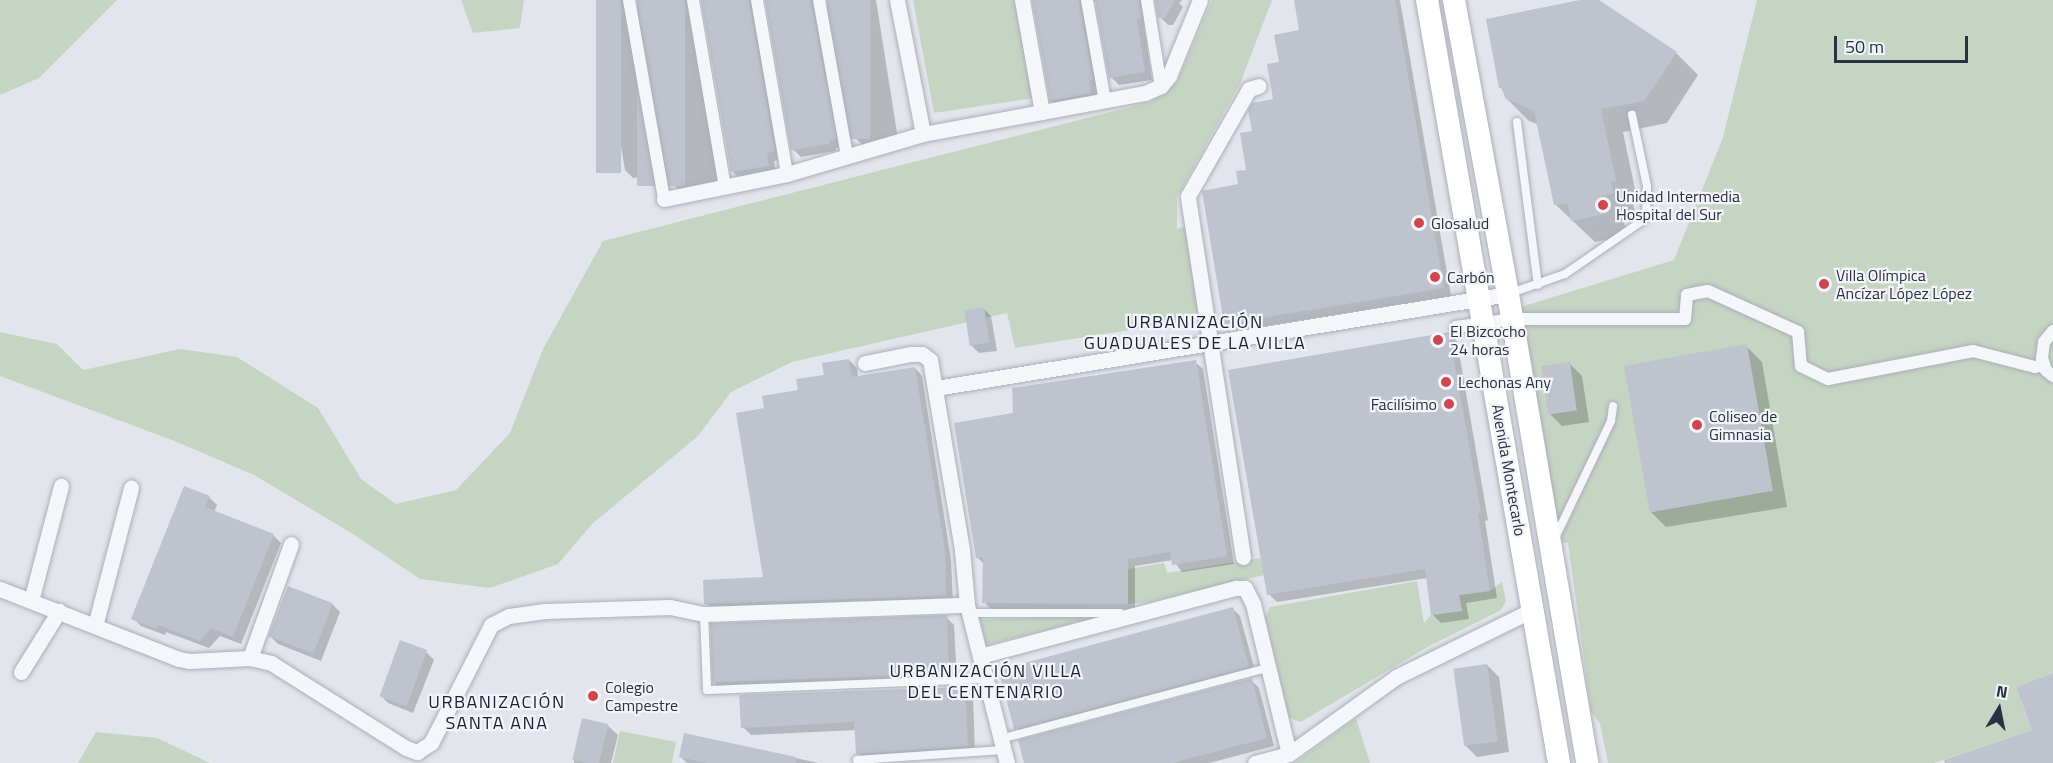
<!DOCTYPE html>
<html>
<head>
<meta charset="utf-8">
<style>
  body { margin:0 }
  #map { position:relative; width:2053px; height:763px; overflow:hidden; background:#e2e5eb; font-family:"Titillium Web",sans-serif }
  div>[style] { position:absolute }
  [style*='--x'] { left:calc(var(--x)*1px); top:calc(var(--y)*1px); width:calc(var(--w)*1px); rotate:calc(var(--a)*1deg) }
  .green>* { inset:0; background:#c6d5c3 }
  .shadow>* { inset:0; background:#0003 }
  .building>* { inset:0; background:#bfc3cd; transform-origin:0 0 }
  .roads { filter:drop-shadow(0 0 2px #abafb9) drop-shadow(0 0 2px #abafb9) }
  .service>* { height:8px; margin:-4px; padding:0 4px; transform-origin:4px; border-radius:4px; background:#f5f6f9 }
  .pedestrian>* { height:12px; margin:-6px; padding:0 6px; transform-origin:6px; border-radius:6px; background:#f5f6f9 }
  .minor>* { height:15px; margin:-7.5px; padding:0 7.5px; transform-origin:7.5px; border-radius:7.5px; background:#f5f6f9 }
  .secondary>* { height:22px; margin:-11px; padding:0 11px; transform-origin:11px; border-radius:11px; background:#fff }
  .dots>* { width:16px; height:16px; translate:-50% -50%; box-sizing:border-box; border:3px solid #f2f4f8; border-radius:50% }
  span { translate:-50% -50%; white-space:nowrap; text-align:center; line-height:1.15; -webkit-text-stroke:4.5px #f2f4f8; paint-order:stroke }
  .poi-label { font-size:16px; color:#2a3143 }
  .left { translate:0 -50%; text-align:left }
  .right { translate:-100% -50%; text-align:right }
  .street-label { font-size:16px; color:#2a3143 }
  .neighbourhood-label { font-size:18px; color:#1c2234; letter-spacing:1.5px }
  .north { position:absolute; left:1969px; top:679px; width:60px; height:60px; -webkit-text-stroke:4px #f2f4f8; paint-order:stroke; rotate:10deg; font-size:16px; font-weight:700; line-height:24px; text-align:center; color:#2a3143 }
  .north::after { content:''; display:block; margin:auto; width:21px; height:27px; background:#2a3143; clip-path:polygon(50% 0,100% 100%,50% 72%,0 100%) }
  .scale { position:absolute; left:1834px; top:36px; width:134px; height:27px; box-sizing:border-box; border:3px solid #2a3143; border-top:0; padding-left:8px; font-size:18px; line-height:21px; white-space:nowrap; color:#2a3143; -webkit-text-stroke:4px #f2f4f8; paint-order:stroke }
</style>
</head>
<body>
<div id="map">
  <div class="green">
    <div style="clip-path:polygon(0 0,117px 0,39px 78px,0 95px)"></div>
    <div style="clip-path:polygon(461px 0,524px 0,520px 28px,473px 33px)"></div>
    <div style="clip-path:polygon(913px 0,1014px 0,1035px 98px,934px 113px)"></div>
    <div style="clip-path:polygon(1212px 0,1272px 0,1240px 84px,1177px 197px,1177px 229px,1187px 226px,1201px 319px,1015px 348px,1007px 313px,792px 362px,731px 392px,698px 436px,592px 524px,558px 564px,490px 588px,420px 579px,353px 534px,254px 475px,177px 442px,0 376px,0 332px,57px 344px,83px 370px,180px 349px,237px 357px,318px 408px,361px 479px,396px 504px,456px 490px,510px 433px,543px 349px,603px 241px,1150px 102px,1166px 93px,1178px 80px)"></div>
    <div style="clip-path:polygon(1757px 0,2053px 0,2053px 673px,2016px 687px,2032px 730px,1934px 763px,1608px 763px,1600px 724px,1591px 711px,1568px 543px,1551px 541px,1511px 310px,1674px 260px,1723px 137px)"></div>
    <div style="clip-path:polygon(1261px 558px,1264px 575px,1148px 602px,1128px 604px,1128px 569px,1164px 563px,1167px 573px)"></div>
    <div style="clip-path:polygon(1417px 581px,1424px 623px,1431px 615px,1462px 611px,1459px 595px,1490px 591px,1502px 582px,1506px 601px,1501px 610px,1429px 646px,1301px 722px,1289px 718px,1265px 617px,1270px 607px)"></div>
    <div style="clip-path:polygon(1084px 616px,1085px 620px,986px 645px,980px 620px)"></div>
    <div style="clip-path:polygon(1356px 718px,1370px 763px,1295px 763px)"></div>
    <div style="clip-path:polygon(620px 731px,676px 742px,672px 763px,613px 763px)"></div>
    <div style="clip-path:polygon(96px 732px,157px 738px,210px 763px,78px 763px)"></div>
  </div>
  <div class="shadow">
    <div style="clip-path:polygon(597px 0,635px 0,657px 175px,633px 178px,625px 170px)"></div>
    <div style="clip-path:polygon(639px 0,699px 0,722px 182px,679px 190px,671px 182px)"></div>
    <div style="clip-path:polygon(703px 0,763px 0,782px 160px,774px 161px,776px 174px,740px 179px,732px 171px)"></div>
    <div style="clip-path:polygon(767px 0,825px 0,843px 147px,836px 148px,836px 151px,801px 157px,793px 149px)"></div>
    <div style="clip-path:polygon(829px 0,876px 0,898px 139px,862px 144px,854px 137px)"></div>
    <div style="clip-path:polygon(1034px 0,1097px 0,1087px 5px,1100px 88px,1096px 89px,1098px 101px,1059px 108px,1051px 100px)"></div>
    <div style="clip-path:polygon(1097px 0,1153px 0,1149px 26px,1144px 26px,1152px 80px,1119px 85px,1111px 77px)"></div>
    <div style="clip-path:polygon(1156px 0,1182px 0,1179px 3px,1183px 7px,1173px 25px,1168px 25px,1160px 17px)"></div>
    <div style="clip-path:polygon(1296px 0,1400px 0,1451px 296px,1233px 331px,1225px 323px,1240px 185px,1248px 171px,1254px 132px,1275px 100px,1301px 32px)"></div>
    <div style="clip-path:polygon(1582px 0,1596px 0,1676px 53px,1698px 75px,1667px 123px,1623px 132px,1638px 203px,1633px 204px,1636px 216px,1623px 218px,1627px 236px,1595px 242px,1556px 205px,1539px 125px,1529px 121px,1506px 98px,1501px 87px)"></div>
    <div style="clip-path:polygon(983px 308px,991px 316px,997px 351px,979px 353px,971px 345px)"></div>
    <div style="clip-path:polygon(1449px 333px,1457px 341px,1488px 520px,1485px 521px,1497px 598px,1466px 603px,1469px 619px,1441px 623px,1433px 615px,1427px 578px,1277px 602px,1269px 594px)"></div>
    <div style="clip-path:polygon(1746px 346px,1762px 362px,1787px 507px,1666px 527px,1650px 511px)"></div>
    <div style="clip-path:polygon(849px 360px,857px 368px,858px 377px,915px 368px,922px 376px,951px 560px,953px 603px,714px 611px,706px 603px,765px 578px,765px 410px)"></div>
    <div style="clip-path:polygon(1195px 362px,1203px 369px,1234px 564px,1182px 572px,1173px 560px,1135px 566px,1135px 611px,992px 610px,984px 602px,984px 564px,977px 557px,1015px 415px)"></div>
    <div style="clip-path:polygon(1570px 364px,1582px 376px,1589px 422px,1562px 426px,1550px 414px)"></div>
    <div style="clip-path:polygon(209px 497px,217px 505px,214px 512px,273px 535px,281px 543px,241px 644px,220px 636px,209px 648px,166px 632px,165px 635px,141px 626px,133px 618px)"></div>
    <div style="clip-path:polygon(332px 604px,340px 612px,321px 661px,278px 644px,270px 636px)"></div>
    <div style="clip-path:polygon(1232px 608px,1240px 616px,1256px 674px,1024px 736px,1016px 728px)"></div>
    <div style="clip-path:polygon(946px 617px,954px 625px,957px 682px,722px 691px,714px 683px)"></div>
    <div style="clip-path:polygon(426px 652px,434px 660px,413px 713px,388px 703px,380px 695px)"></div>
    <div style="clip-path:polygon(1487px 665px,1499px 677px,1509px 752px,1477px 757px,1465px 745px)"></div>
    <div style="clip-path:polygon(1251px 680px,1259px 688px,1274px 746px,1209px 763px,1025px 763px)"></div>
    <div style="clip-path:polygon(965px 688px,973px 696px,975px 754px,865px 760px,857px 752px,856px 730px,751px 735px,743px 727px)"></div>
    <div style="clip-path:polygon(583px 720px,607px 725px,618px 735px,611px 763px,574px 763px)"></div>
    <div style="clip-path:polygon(685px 735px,819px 763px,687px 763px,681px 757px)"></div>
  </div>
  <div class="building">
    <div style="left:596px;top:0;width:25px;height:173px"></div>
    <div style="left:637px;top:0;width:48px;height:186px"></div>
    <div style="clip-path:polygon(701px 0,749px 0,775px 152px,767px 153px,769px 166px,731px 172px)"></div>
    <div style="clip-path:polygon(765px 0,811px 0,836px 140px,829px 141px,829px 144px,791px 150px)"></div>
    <div style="left:827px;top:0;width:43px;height:139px"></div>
    <div style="clip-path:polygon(1032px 0,1079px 0,1093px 80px,1089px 81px,1091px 93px,1050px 101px)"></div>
    <div style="clip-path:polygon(1095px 0,1139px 0,1142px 19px,1137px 19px,1145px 72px,1109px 78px)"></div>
    <div style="clip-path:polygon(1155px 0,1175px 0,1165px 18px,1158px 18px)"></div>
    <div style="clip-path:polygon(1294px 0,1395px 0,1444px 288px,1224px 324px,1202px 191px,1238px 184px,1236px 171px,1246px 170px,1240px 133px,1252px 131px,1248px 110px,1252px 103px,1273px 99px,1267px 64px,1279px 62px,1274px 35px,1299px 30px)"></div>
    <div style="clip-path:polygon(1580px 0,1599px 0,1677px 52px,1644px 101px,1601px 109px,1616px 181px,1611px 182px,1614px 193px,1601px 196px,1605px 214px,1571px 221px,1567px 203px,1554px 205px,1534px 111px,1505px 98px,1503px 88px,1499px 88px,1486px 19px)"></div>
    <div style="left:984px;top:307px;width:36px;height:20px;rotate:81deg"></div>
    <div style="clip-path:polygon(1449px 332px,1481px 513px,1478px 513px,1490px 591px,1459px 595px,1462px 611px,1431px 615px,1425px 569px,1267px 595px,1228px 370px)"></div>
    <div style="left:1747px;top:344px;width:149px;height:125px;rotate:80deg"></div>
    <div style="clip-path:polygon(849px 359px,852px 377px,915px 367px,945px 551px,946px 596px,704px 604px,703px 580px,763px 577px,736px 413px,764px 408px,762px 396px,798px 390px,796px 379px,824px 375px,822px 363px)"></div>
    <div style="clip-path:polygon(1196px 360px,1227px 556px,1172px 565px,1170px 552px,1128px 559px,1128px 604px,982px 603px,983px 557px,976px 558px,954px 423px,1013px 413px,1012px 388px)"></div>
    <div style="left:1570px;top:362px;width:49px;height:29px;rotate:82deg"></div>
    <div style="clip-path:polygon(184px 486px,210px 496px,205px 507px,274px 534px,233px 637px,211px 628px,200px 641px,158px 625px,157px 629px,131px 619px)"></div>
    <div style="left:288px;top:586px;width:48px;height:54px;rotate:21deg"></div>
    <div style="left:1233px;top:607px;width:62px;height:243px;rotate:75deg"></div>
    <div style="left:947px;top:615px;width:59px;height:237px;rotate:88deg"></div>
    <div style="left:400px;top:640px;width:29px;height:60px;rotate:20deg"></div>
    <div style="left:1487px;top:664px;width:78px;height:34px;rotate:82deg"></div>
    <div style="clip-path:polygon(2053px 673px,2053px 763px,1945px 763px,1944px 760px,2032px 730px,2016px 687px)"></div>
    <div style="clip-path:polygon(1252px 678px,1267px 738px,1172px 763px,1024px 763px,1018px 740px)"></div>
    <div style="clip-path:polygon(965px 687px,968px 746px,856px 754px,854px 722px,741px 728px,739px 695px)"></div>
    <div style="left:582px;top:718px;width:27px;height:43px;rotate:13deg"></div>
    <div style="clip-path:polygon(684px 733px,796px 757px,796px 763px,707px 763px,679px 757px)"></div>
  </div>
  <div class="roads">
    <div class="service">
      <div style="--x:1517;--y:122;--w:164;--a:82.7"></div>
      <div style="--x:1511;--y:293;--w:57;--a:-19.4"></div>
      <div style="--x:1565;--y:274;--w:93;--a:-34.5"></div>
      <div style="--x:1642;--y:221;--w:7;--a:-56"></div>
      <div style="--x:1646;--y:215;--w:29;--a:-88"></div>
      <div style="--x:1647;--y:186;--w:73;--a:-101.9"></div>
      <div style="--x:1555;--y:538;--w:130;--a:-64.4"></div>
      <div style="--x:1611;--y:421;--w:15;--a:-82"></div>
      <div style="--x:969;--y:613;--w:151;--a:0"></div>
      <div style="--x:704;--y:614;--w:76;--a:87.7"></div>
      <div style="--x:707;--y:690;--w:279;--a:-2.3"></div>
      <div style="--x:1000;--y:739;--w:276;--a:-14.9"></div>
      <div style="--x:857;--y:760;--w:146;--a:-3.9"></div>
    </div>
    <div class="pedestrian">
      <div style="--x:629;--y:0;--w:202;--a:80"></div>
      <div style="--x:693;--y:0;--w:190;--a:80.3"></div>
      <div style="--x:757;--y:0;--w:177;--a:80.2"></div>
      <div style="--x:819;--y:0;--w:158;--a:79.8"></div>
      <div style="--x:1087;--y:0;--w:103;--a:79.9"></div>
      <div style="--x:1147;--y:0;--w:87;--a:80.8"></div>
      <div style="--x:1456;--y:327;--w:58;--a:-8"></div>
      <div style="--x:1513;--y:319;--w:172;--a:0"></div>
      <div style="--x:1685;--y:319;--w:24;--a:-85"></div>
      <div style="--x:1687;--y:295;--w:21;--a:-11"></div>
      <div style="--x:1708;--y:291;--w:99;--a:24.5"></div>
      <div style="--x:1798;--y:332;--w:34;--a:85"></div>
      <div style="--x:1801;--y:366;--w:30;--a:26"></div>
      <div style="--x:1828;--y:379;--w:148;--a:-10.9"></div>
      <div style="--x:1973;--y:351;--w:64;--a:14.5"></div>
      <div style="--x:2035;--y:367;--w:9;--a:-13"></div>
      <div style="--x:2053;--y:331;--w:14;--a:129"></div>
      <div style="--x:2044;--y:342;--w:16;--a:97"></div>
      <div style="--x:2042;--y:358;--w:13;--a:72"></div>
      <div style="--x:2046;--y:370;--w:9;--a:41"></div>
    </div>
    <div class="minor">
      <div style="--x:897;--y:0;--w:136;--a:79"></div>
      <div style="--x:1022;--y:0;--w:114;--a:79.9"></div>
      <div style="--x:664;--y:199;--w:126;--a:-11.5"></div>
      <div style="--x:787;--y:174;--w:142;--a:-16.4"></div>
      <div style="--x:923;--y:134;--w:226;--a:-10.5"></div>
      <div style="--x:1145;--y:93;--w:17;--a:-24"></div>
      <div style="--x:1161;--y:86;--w:13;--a:-51"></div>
      <div style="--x:1169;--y:76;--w:82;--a:-67.8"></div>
      <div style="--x:865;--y:363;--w:47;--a:-11.1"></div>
      <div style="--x:911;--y:354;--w:11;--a:0"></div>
      <div style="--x:922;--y:354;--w:10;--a:37"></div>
      <div style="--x:930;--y:360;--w:193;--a:80.4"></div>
      <div style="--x:962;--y:550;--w:55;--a:84.8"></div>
      <div style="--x:967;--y:605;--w:163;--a:75.8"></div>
      <div style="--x:936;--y:388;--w:580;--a:-9.33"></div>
      <div style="--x:1243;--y:557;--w:365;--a:-98.7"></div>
      <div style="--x:1188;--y:196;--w:123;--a:-60.3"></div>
      <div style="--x:1249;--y:89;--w:10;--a:-17"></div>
      <div style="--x:0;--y:589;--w:192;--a:21.4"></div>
      <div style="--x:179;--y:659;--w:10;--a:11"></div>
      <div style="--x:189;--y:661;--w:61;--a:-2.8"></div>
      <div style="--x:250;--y:658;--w:22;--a:13"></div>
      <div style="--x:271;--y:663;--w:160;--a:32.2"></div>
      <div style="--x:406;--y:748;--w:12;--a:20"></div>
      <div style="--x:417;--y:752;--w:17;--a:-33"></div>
      <div style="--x:431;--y:743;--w:132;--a:-63"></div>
      <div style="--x:491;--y:625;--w:20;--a:-27"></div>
      <div style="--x:509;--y:616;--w:36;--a:-8"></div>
      <div style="--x:545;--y:611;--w:125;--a:-1.8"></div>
      <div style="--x:670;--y:607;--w:35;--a:12"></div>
      <div style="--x:704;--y:614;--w:263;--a:-2"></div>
      <div style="--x:31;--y:601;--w:119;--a:-75.4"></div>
      <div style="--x:95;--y:626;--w:143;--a:-75.4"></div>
      <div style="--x:980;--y:656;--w:265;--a:-14.9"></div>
      <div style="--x:1236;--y:588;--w:9;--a:0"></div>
      <div style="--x:1245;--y:588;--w:18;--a:63"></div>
      <div style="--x:1253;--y:604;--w:154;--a:76.5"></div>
      <div style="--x:250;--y:658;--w:121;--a:-70.2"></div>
      <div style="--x:21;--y:672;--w:72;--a:-58.1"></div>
      <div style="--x:1255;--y:763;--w:35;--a:-15"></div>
      <div style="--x:1289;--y:754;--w:132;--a:-35.7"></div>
      <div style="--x:1396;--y:677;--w:154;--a:-26.2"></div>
    </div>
    <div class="secondary">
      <div style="--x:1427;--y:0;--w:774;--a:80.18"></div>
      <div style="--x:1454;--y:0;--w:299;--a:79.6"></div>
      <div style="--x:1508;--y:294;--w:476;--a:80.4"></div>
    </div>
  </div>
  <div class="dots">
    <div style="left:1603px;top:205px;background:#d0464f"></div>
    <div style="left:1419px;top:223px;background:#d0464f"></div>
    <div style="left:1435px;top:277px;background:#d0464f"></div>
    <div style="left:1824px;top:284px;background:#d0464f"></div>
    <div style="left:1438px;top:340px;background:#d0464f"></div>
    <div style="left:1446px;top:382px;background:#d0464f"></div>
    <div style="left:1449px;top:404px;background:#d0464f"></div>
    <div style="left:1697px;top:425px;background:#d0464f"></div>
    <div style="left:593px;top:696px;background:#d0464f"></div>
  </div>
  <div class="poi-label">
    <span class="left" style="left:1616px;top:205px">Unidad Intermedia<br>Hospital del Sur</span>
    <span class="left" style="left:1431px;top:223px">Glosalud</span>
    <span class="left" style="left:1836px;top:284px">Villa Olímpica<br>Ancízar López López</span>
    <span class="left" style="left:1447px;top:277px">Carbón</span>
    <span class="left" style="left:1450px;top:340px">El Bizcocho<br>24 horas</span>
    <span class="left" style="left:1458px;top:382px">Lechonas Any</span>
    <span class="right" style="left:1437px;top:404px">Facilísimo</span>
    <span class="left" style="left:1709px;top:425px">Coliseo de<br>Gimnasia</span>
    <span class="left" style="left:605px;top:696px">Colegio<br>Campestre</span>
  </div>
  <div class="street-label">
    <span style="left:1509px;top:470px;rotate:80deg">Avenida Montecarlo</span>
  </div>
  <div class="neighbourhood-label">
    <span style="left:1195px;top:333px">URBANIZACIÓN<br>GUADUALES DE LA VILLA</span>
    <span style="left:986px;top:682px">URBANIZACIÓN VILLA<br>DEL CENTENARIO</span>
    <span style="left:497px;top:713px">URBANIZACIÓN<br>SANTA ANA</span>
  </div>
  <div class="north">N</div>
  <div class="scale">50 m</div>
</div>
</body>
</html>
